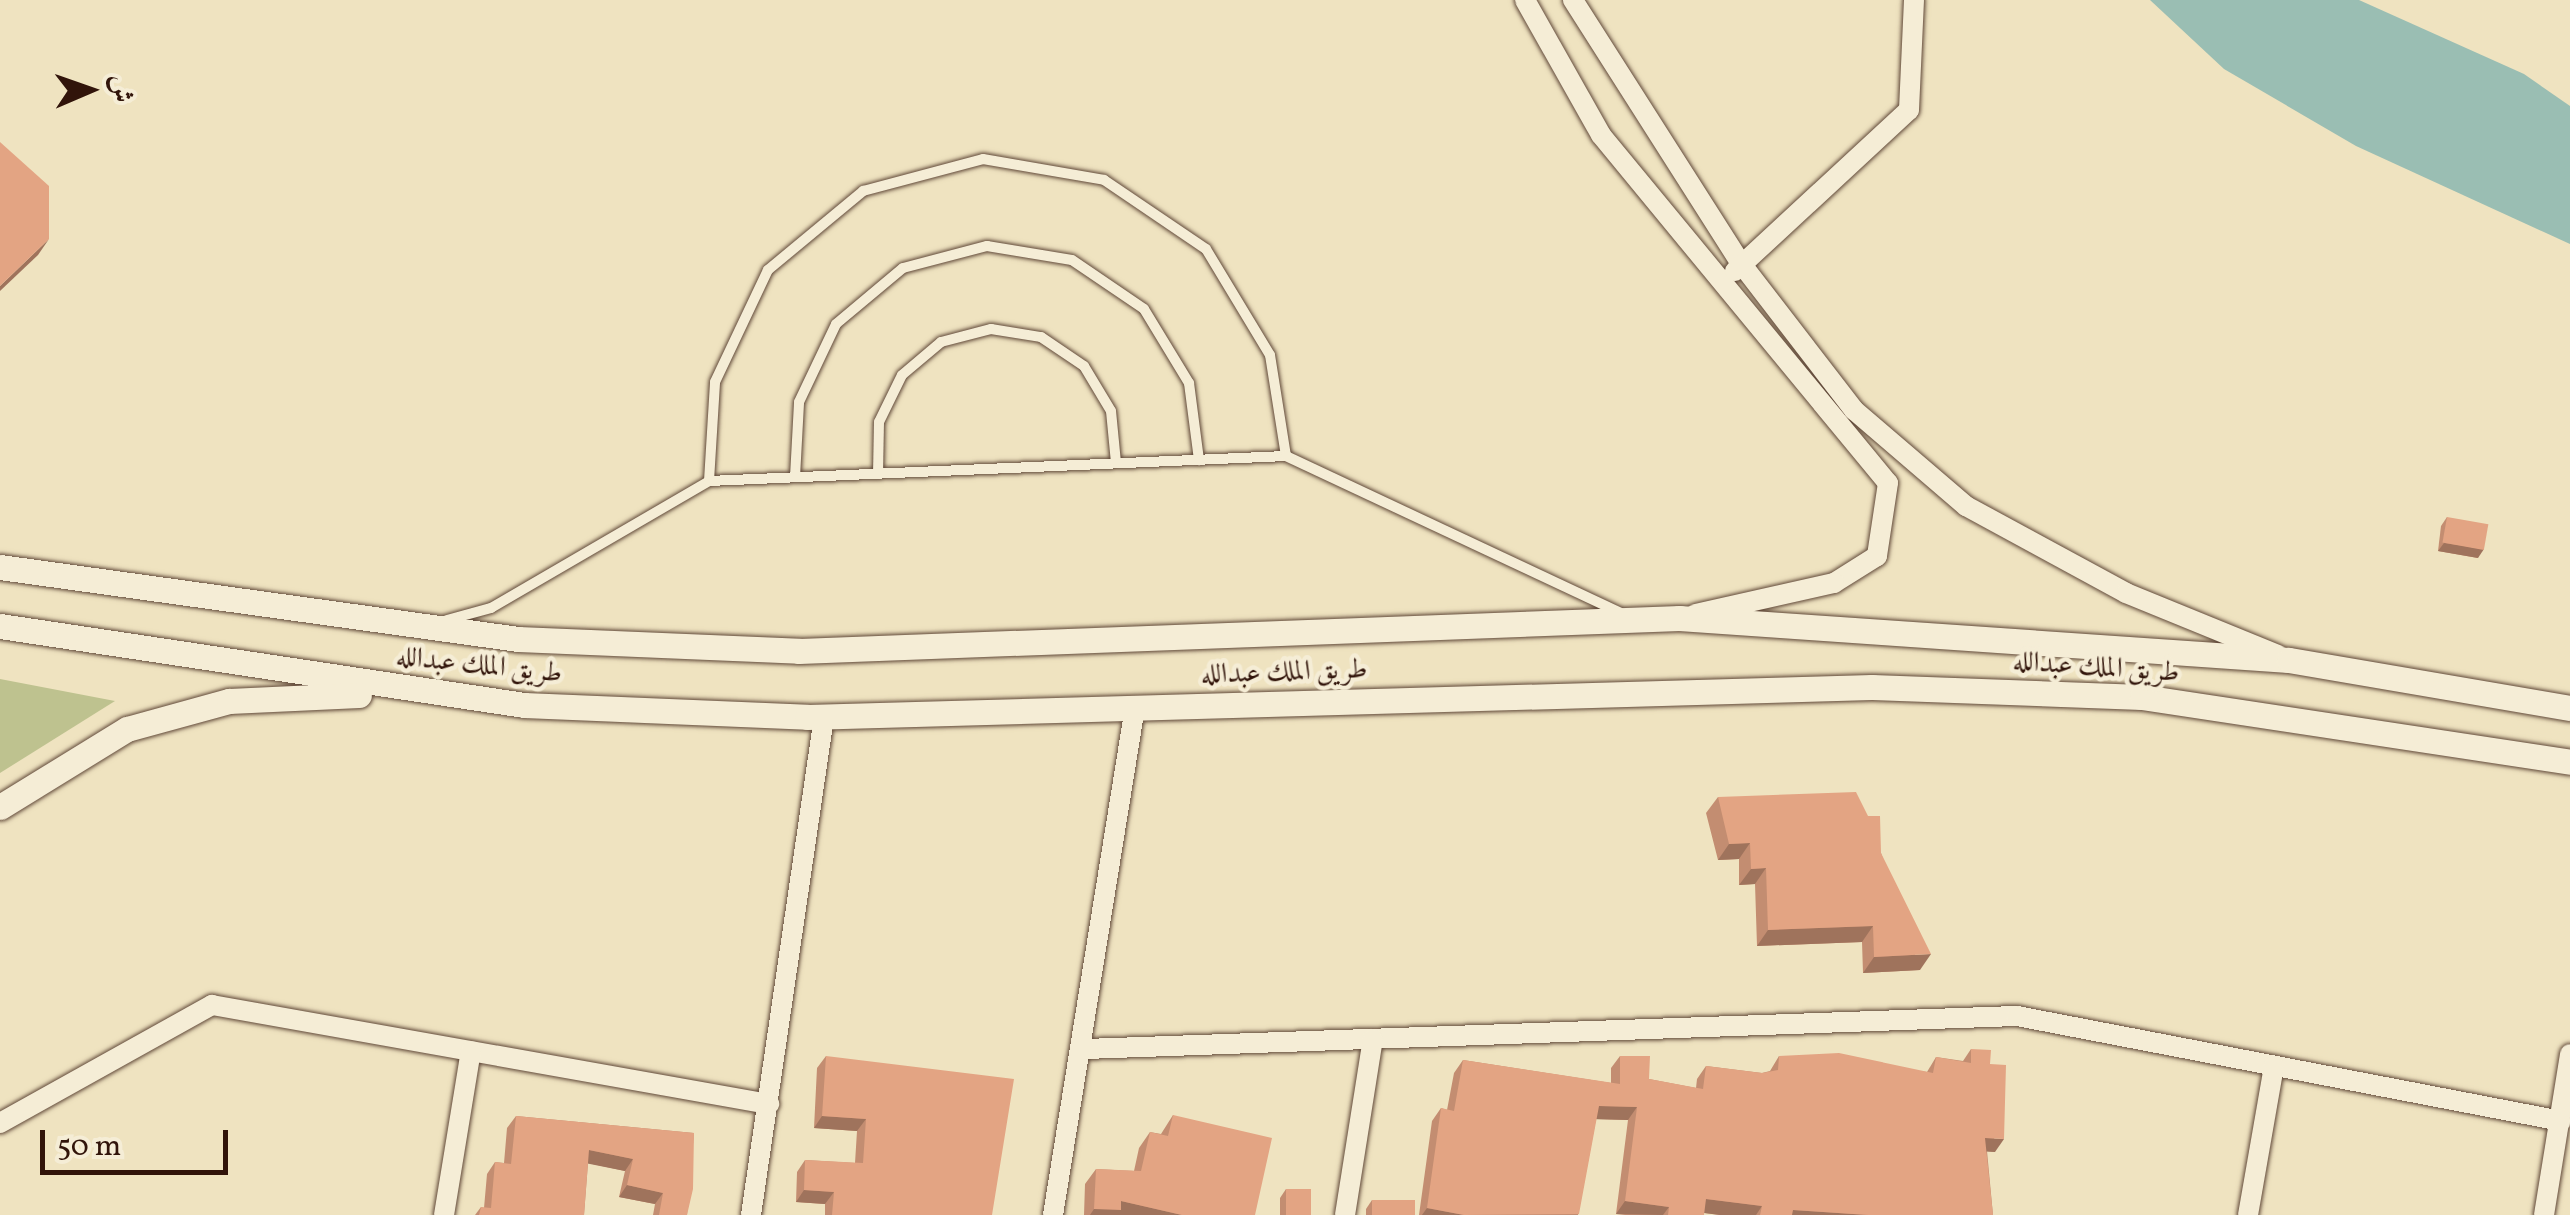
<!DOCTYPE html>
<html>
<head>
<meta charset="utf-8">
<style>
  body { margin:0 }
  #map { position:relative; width:2570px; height:1215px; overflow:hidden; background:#efe3c0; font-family:Vollkorn,Amiri,serif }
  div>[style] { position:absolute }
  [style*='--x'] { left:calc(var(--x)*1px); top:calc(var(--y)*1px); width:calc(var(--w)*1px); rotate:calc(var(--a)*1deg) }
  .green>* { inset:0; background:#bec28f }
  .water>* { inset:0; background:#9abeb3 }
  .roads { filter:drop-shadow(0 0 2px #604838) drop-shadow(0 0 2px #604838) }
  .service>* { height:10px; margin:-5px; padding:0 5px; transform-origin:5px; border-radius:5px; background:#f5edd6 }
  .minor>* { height:20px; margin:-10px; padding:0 10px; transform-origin:10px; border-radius:10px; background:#f5edd6 }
  .tertiary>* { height:25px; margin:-12.5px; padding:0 12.5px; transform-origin:12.5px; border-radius:12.5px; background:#f5edd6 }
  .wall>* { inset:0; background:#c38d71 }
  .shaded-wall>* { inset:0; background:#9f735c }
  .building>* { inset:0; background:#e3a483; transform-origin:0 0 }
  span { translate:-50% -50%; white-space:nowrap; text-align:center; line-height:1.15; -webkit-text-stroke:9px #f5edd6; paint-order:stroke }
  .street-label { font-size:28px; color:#31140a }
  .north { position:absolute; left:40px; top:40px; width:100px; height:100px; -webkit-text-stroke:8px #f5edd6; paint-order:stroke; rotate:88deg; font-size:28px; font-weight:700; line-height:40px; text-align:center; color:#31140a }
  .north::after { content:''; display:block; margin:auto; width:35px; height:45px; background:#31140a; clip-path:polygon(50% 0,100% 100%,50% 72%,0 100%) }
  .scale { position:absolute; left:40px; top:1130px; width:188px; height:45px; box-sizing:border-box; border:5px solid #31140a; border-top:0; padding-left:12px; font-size:30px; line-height:35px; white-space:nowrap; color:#31140a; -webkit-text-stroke:8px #f5edd6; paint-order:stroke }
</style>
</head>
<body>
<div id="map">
  <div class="green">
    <div style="clip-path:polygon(0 679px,115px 701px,0 773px)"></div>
  </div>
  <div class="water">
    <div style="clip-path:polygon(2150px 0,2359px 0,2524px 74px,2570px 106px,2570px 244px,2356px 146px,2224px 69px)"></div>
  </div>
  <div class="roads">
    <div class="service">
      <div style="--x:878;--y:474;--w:52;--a:-88.9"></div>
      <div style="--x:879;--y:422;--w:52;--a:-63.9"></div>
      <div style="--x:902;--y:375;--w:51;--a:-40.2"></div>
      <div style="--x:941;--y:342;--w:52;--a:-14.6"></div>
      <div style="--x:991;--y:329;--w:51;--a:9.1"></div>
      <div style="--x:1041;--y:337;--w:52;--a:34"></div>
      <div style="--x:1084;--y:366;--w:52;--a:59"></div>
      <div style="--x:1111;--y:411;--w:52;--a:84.5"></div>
      <div style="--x:795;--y:477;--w:75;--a:-86.9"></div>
      <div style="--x:799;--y:402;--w:86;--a:-64.6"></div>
      <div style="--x:836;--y:324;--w:87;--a:-39.9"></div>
      <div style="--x:903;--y:268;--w:87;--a:-14.7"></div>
      <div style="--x:987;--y:246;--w:86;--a:9.4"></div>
      <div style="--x:1072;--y:260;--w:87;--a:34.2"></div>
      <div style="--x:1144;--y:309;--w:87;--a:58.7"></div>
      <div style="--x:1189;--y:383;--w:78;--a:82.6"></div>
      <div style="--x:709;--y:481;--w:99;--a:-86.5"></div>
      <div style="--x:715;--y:382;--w:124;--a:-64.7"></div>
      <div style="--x:768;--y:270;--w:124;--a:-39.7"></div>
      <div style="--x:863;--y:191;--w:124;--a:-14.9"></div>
      <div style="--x:983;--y:159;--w:123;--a:9.8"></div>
      <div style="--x:1104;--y:180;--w:123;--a:34.1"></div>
      <div style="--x:1206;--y:249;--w:124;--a:58.9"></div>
      <div style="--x:1270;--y:355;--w:102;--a:81"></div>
      <div style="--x:447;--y:620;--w:46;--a:-15.3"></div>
      <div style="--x:491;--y:608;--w:252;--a:-30.2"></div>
      <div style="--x:709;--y:481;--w:578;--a:-2.48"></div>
      <div style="--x:1286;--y:456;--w:372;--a:25.1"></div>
    </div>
    <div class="minor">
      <div style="--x:1525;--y:0;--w:155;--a:60.6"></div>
      <div style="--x:1601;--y:135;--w:451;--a:50.5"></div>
      <div style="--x:1888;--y:483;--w:74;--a:98.6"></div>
      <div style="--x:1877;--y:556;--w:51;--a:147.9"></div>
      <div style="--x:1834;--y:583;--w:142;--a:167.4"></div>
      <div style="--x:1573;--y:0;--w:311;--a:57.5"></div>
      <div style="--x:1740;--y:262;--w:187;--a:52.4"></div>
      <div style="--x:1854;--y:410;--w:148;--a:40.6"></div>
      <div style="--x:1966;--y:506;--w:182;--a:28.5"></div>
      <div style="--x:2126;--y:593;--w:164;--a:22.2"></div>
      <div style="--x:1735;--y:271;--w:237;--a:-42.8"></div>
      <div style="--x:1909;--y:110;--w:110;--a:-87.4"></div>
      <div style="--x:1085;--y:1049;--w:933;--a:-2.03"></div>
      <div style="--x:2017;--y:1016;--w:554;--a:10.92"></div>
      <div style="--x:0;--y:1123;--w:243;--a:-29.1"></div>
      <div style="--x:212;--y:1005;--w:566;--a:10.08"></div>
      <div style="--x:444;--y:1215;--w:166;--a:-80.7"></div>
      <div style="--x:751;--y:1215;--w:503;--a:-81.66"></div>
      <div style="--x:1053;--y:1215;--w:515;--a:-80.83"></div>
      <div style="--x:1345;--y:1215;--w:178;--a:-81"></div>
      <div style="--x:2248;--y:1215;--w:151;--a:-80.1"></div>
      <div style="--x:2544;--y:1215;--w:163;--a:-80.8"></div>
    </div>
    <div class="tertiary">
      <div style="--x:0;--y:567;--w:523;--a:7.91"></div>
      <div style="--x:518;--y:639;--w:281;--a:2.4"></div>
      <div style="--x:799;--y:651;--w:881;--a:-2.15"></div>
      <div style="--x:1679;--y:618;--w:611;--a:3.94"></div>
      <div style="--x:2289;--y:660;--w:285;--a:9.7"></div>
      <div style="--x:0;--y:626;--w:530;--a:8.57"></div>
      <div style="--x:524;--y:705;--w:283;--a:2.4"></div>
      <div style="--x:807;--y:717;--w:1065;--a:-1.61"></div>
      <div style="--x:1872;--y:687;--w:270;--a:2.1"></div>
      <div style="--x:2142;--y:697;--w:433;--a:8.6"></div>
      <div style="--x:0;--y:807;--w:149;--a:-31.6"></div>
      <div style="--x:127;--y:729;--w:106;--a:-15.4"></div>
      <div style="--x:229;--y:701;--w:130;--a:-2.6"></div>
    </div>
  </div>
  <div class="wall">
    <div style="clip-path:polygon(2447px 517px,2478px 558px,2438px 551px,2441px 526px)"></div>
    <div style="clip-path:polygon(1718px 797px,1881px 853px,1920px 970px,1863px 973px,1862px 942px,1757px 946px,1755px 884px,1739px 885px,1739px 859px,1718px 860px,1706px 813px)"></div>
    <div style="clip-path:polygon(1971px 1049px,1990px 1064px,1995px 1152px,1987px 1151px,1993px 1215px,1720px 1215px,1704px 1213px,1704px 1215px,1625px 1215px,1616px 1214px,1628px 1120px,1596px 1119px,1578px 1215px,1419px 1215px,1432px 1121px,1441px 1108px,1447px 1110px,1454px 1073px,1463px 1060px,1611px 1083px,1611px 1068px,1620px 1056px,1649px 1079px,1696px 1088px,1697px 1079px,1706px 1066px,1762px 1073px,1770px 1071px,1779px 1056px,1927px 1072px,1936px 1057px,1963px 1061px)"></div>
    <div style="clip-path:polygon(826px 1056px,992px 1215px,825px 1215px,825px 1204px,796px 1202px,797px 1172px,805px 1160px,855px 1163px,857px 1131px,814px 1128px,817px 1068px)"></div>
    <div style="clip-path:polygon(1173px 1115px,1255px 1215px,1084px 1215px,1085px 1184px,1096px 1169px,1134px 1171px,1139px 1148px,1150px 1132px,1161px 1134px)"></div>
    <div style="clip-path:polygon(516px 1116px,694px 1133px,687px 1215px,653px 1215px,655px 1204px,619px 1197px,625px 1171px,588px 1163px,584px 1215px,475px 1215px,481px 1207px,484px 1208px,487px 1174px,495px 1162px,504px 1163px,507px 1128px)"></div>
    <div style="clip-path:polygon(1286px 1189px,1310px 1215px,1280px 1215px,1280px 1198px)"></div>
    <div style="clip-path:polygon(1372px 1200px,1415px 1215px,1366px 1215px,1366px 1209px)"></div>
  </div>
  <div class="shaded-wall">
    <div style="clip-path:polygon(49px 239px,38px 255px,0 291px,0 286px)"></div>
    <div style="clip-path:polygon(2444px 543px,2484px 549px,2478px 558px,2438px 551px)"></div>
    <div style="clip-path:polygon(1750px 843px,1739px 859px,1718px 860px,1729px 844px)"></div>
    <div style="clip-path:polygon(1766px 868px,1755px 884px,1739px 885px,1751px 869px)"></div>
    <div style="clip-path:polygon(1873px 926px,1862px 942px,1757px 946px,1768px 930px)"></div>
    <div style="clip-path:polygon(1931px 954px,1920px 970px,1863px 973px,1874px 957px)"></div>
    <div style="clip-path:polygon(1599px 1106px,1637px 1107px,1628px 1120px,1590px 1119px)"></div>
    <div style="clip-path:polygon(822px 1116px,866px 1119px,857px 1131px,814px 1128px)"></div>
    <div style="clip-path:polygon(1985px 1138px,2004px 1139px,1995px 1152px,1976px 1151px)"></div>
    <div style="clip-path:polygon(589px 1150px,633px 1159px,625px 1171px,580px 1162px)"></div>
    <div style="clip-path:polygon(627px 1185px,663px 1193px,655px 1204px,619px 1197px)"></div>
    <div style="clip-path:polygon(804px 1190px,834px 1192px,825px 1204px,796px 1202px)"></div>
    <div style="clip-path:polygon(1706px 1199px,1762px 1206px,1756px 1215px,1720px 1215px,1697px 1212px)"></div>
    <div style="clip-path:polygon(1121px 1201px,1182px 1215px,1090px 1215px,1094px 1209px)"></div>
    <div style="clip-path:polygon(1625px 1201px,1669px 1207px,1663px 1215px,1616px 1214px)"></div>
    <div style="clip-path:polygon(1427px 1208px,1464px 1215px,1422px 1215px)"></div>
    <div style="clip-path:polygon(1793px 1210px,1868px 1215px,1790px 1215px)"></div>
  </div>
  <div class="building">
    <div style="clip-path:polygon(0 142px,49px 186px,49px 239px,0 286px)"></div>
    <div style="left:2447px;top:517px;width:42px;height:26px;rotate:10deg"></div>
    <div style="clip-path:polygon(1856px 792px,1868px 816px,1880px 816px,1881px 853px,1931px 954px,1874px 957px,1873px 926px,1768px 930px,1766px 868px,1751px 869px,1750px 843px,1729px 844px,1718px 797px)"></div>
    <div style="clip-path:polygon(1971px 1049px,1991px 1050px,1990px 1064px,2006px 1065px,2004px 1139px,1985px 1138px,1993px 1215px,1868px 1215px,1793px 1210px,1792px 1215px,1760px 1215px,1762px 1206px,1706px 1199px,1704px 1215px,1668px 1215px,1669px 1207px,1625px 1201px,1637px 1107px,1599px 1106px,1579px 1214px,1464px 1215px,1427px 1208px,1441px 1108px,1454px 1111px,1463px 1060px,1620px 1084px,1620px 1056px,1650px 1056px,1649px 1079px,1703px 1089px,1706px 1066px,1762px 1073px,1778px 1070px,1779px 1056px,1839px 1053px,1933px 1073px,1936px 1057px,1971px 1063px)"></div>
    <div style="clip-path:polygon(826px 1056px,1014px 1079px,992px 1215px,832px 1215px,834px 1192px,804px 1190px,805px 1160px,863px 1163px,866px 1119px,822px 1116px)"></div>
    <div style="clip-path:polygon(1173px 1115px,1272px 1138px,1255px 1215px,1182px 1215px,1121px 1201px,1121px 1210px,1094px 1209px,1096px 1169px,1141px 1171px,1150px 1132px,1168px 1136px)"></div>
    <div style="clip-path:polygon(516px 1116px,694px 1133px,693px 1189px,687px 1215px,659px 1215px,663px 1193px,627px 1185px,633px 1159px,589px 1150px,584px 1215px,479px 1215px,481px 1207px,491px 1208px,495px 1162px,511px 1164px)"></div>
    <div style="left:1286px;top:1189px;width:25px;height:26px"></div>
    <div style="left:1372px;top:1200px;width:43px;height:15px"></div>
  </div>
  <div class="street-label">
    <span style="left:479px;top:666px;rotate:6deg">طريق الملك عبدالله</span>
    <span style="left:2096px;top:668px;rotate:4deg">طريق الملك عبدالله</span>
    <span style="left:1284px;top:673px;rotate:-2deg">طريق الملك عبدالله</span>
  </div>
  <div class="north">ش</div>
  <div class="scale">50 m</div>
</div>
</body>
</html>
